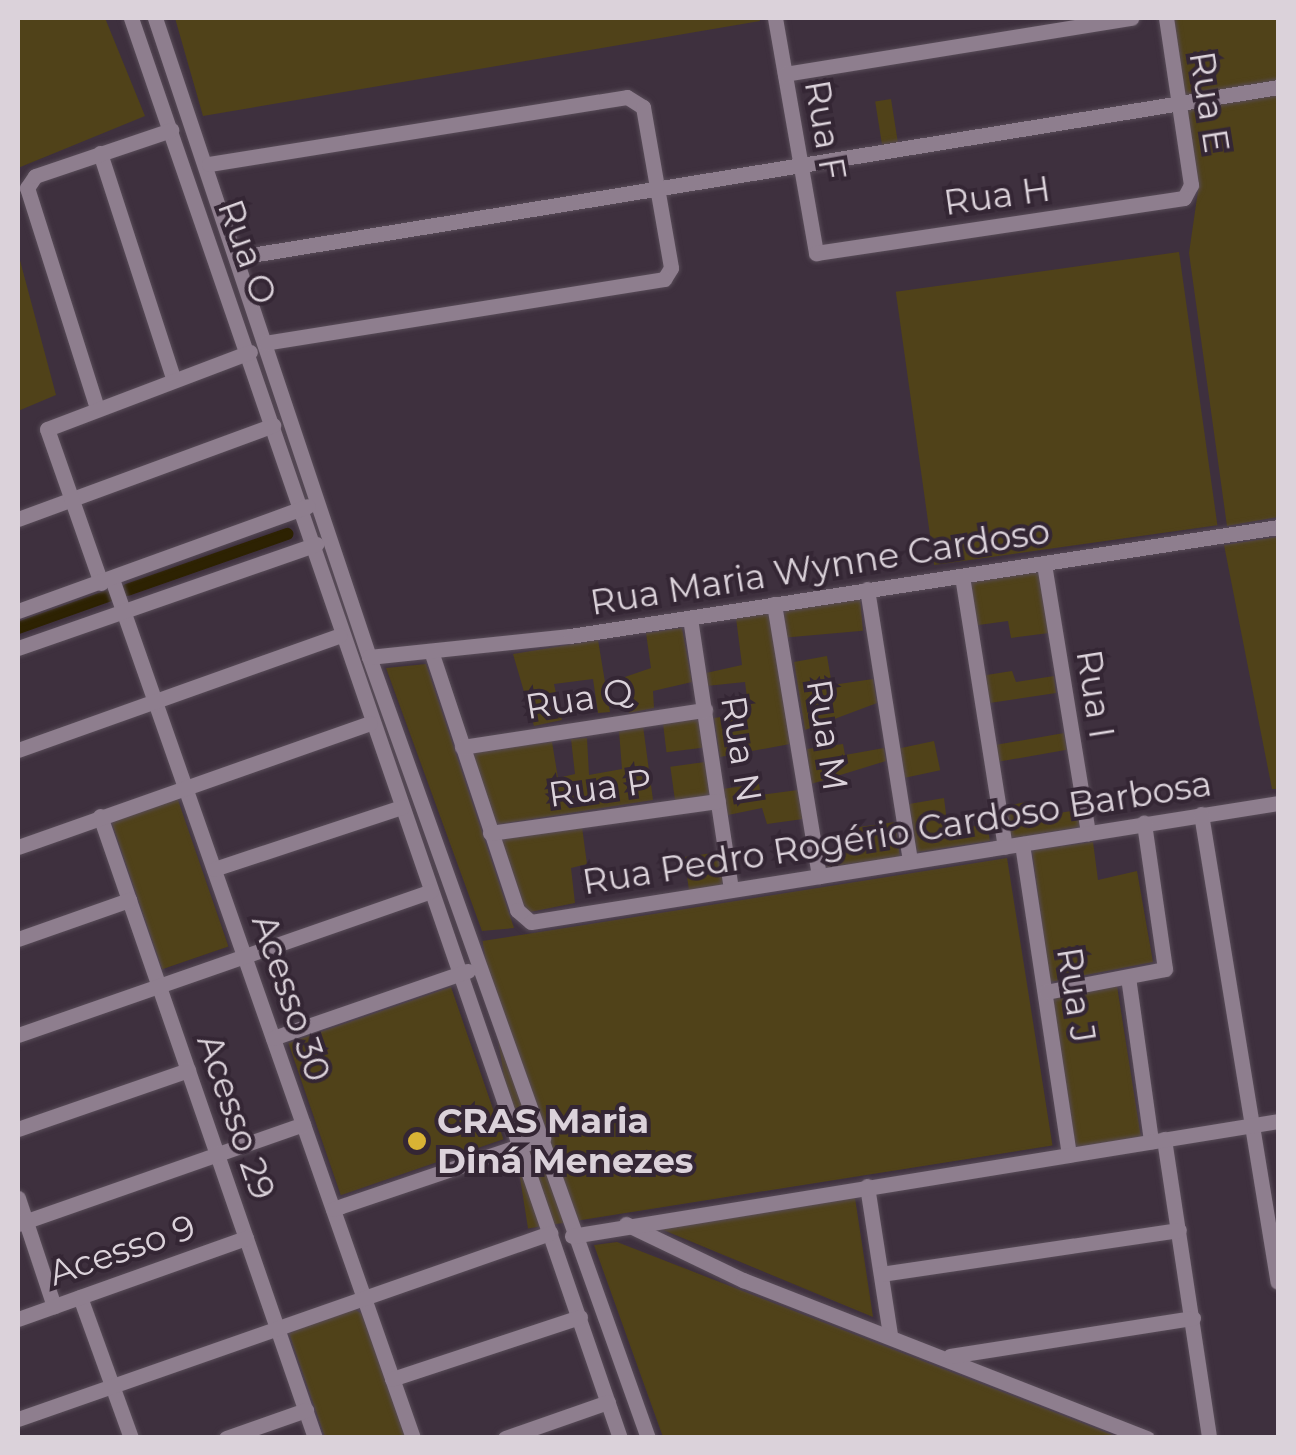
<!DOCTYPE html>
<html>
<head>
<meta charset="utf-8">
<style>
  body { margin:0 }
  #map { position:relative; width:1296px; height:1455px; overflow:hidden; background:#3e303e; font-family:Montserrat,sans-serif }
  div>[style] { position:absolute }
  [style*='--x'] { left:calc(var(--x)*1px); top:calc(var(--y)*1px); width:calc(var(--w)*1px); rotate:calc(var(--a)*1deg) }
  .green>* { inset:0; background:#504219; transform-origin:0 0 }
  .canal>* { height:12px; margin:-6px; padding:0 6px; transform-origin:6px; border-radius:6px; background:#2d2202 }
  .roads { filter:drop-shadow(0 0 2px #584c58) drop-shadow(0 0 2px #584c58) }
  .minor>* { height:15px; margin:-7.5px; padding:0 7.5px; transform-origin:7.5px; border-radius:7.5px; background:#8e7e8e }
  .dots>* { width:28px; height:28px; translate:-50% -50%; box-sizing:border-box; border:5px solid #342634; border-radius:50% }
  span { translate:-50% -50%; white-space:nowrap; text-align:center; line-height:1.15; -webkit-text-stroke:8px #342634; paint-order:stroke }
  .street-label { font-size:35px; color:#dbd2da }
  .poi-label { font-size:35px; color:#dbd2da; font-weight:700 }
  .left { translate:0 -50%; text-align:left }
  .frame { position:absolute; inset:0; border:20px solid #dbd2da; pointer-events:none }
</style>
</head>
<body>
<div id="map">
  <div class="green">
    <div style="clip-path:polygon(18px 18px,105px 18px,145px 116px,18px 168px)"></div>
    <div style="clip-path:polygon(175px 18px,759px 18px,760px 21px,203px 116px)"></div>
    <div style="clip-path:polygon(1170px 18px,1278px 18px,1278px 517px,1227px 526px,1189px 253px,1198px 191px)"></div>
    <div style="left:891px;top:99px;width:44px;height:16px;rotate:81deg"></div>
    <div style="left:1179px;top:252px;width:276px;height:286px;rotate:82deg"></div>
    <div style="clip-path:polygon(18px 253px,56px 395px,18px 411px)"></div>
    <div style="clip-path:polygon(1277px 537px,1278px 789px,1272px 789px,1224px 545px)"></div>
    <div style="clip-path:polygon(1039px 571px,1049px 633px,1011px 638px,1008px 621px,971px 626px,966px 583px)"></div>
    <div style="left:860px;top:597px;width:34px;height:77px;rotate:85deg"></div>
    <div style="clip-path:polygon(770px 613px,790px 744px,720px 757px,714px 718px,749px 713px,745px 682px,706px 686px,706px 673px,742px 665px,736px 618px)"></div>
    <div style="clip-path:polygon(682px 628px,692px 682px,653px 691px,654px 708px,629px 713px,622px 678px,651px 668px,646px 633px)"></div>
    <div style="clip-path:polygon(598px 640px,610px 712px,598px 713px,593px 679px,554px 684px,562px 720px,534px 726px,513px 654px)"></div>
    <div style="clip-path:polygon(827px 656px,832px 685px,873px 679px,877px 703px,805px 730px,794px 662px)"></div>
    <div style="clip-path:polygon(426px 664px,514px 928px,482px 931px,386px 668px)"></div>
    <div style="clip-path:polygon(1012px 671px,1016px 682px,1054px 676px,1056px 693px,983px 704px,980px 676px)"></div>
    <div style="left:698px;top:713px;width:35px;height:36px;rotate:83deg"></div>
    <div style="clip-path:polygon(643px 726px,653px 800px,494px 825px,470px 752px,552px 742px,558px 778px,575px 774px,571px 739px,587px 738px,589px 775px,622px 769px,619px 731px)"></div>
    <div style="left:1064px;top:733px;width:17px;height:74px;rotate:80deg"></div>
    <div style="left:934px;top:741px;width:30px;height:36px;rotate:78deg"></div>
    <div style="clip-path:polygon(843px 744px,845px 755px,884px 748px,886px 761px,811px 784px,807px 749px)"></div>
    <div style="left:705px;top:762px;width:35px;height:35px;rotate:82deg"></div>
    <div style="clip-path:polygon(759px 784px,761px 795px,798px 790px,803px 819px,767px 824px,762px 808px,728px 815px,722px 789px)"></div>
    <div style="left:177px;top:797px;width:158px;height:70px;rotate:71deg"></div>
    <div style="clip-path:polygon(944px 798px,948px 830px,987px 824px,990px 841px,917px 852px,909px 804px)"></div>
    <div style="clip-path:polygon(1031px 801px,1033px 817px,1078px 810px,1080px 827px,1007px 839px,1002px 807px)"></div>
    <div style="clip-path:polygon(895px 822px,900px 857px,827px 867px,824px 850px,861px 844px,859px 827px)"></div>
    <div style="clip-path:polygon(582px 827px,587px 864px,571px 868px,575px 903px,525px 913px,497px 840px)"></div>
    <div style="clip-path:polygon(1093px 842px,1098px 880px,1137px 871px,1153px 962px,1050px 982px,1032px 850px)"></div>
    <div style="left:720px;top:852px;width:36px;height:36px;rotate:82deg"></div>
    <div style="left:1007px;top:858px;width:291px;height:531px;rotate:81deg"></div>
    <div style="left:1117px;top:986px;width:153px;height:66px;rotate:81deg"></div>
    <div style="left:451px;top:987px;width:161px;height:172px;rotate:71deg"></div>
    <div style="clip-path:polygon(855px 1198px,873px 1317px,656px 1227px)"></div>
    <div style="clip-path:polygon(617px 1242px,1118px 1437px,663px 1437px,594px 1245px)"></div>
    <div style="clip-path:polygon(353px 1308px,362px 1314px,405px 1437px,325px 1437px,289px 1333px)"></div>
  </div>
  <div class="canal">
    <div style="--x:127;--y:590;--w:170;--a:-19.3"></div>
    <div style="--x:18;--y:628;--w:96;--a:-19.6"></div>
  </div>
  <div class="roads">
    <div class="minor">
      <div style="--x:131;--y:18;--w:1502;--a:71"></div>
      <div style="--x:155;--y:18;--w:674;--a:71.48"></div>
      <div style="--x:369;--y:657;--w:829;--a:70.34"></div>
      <div style="--x:775;--y:18;--w:239;--a:80.1"></div>
      <div style="--x:816;--y:253;--w:372;--a:-8.5"></div>
      <div style="--x:1184;--y:198;--w:15;--a:-62"></div>
      <div style="--x:1191;--y:185;--w:169;--a:-98.5"></div>
      <div style="--x:785;--y:74;--w:351;--a:-9.2"></div>
      <div style="--x:100;--y:153;--w:237;--a:72"></div>
      <div style="--x:209;--y:164;--w:423;--a:-9.1"></div>
      <div style="--x:627;--y:97;--w:19;--a:32"></div>
      <div style="--x:643;--y:107;--w:163;--a:80.1"></div>
      <div style="--x:671;--y:268;--w:13;--a:122"></div>
      <div style="--x:664;--y:279;--w:403;--a:170.9"></div>
      <div style="--x:239;--y:257;--w:1053;--a:-9.29"></div>
      <div style="--x:96;--y:405;--w:228;--a:-107.6"></div>
      <div style="--x:27;--y:188;--w:14;--a:-56"></div>
      <div style="--x:35;--y:176;--w:144;--a:-18.7"></div>
      <div style="--x:18;--y:519;--w:272;--a:-20.2"></div>
      <div style="--x:1044;--y:564;--w:273;--a:80.7"></div>
      <div style="--x:962;--y:576;--w:274;--a:81"></div>
      <div style="--x:112;--y:579;--w:910;--a:70.69"></div>
      <div style="--x:101;--y:583;--w:163;--a:-109.3"></div>
      <div style="--x:47;--y:429;--w:217;--a:-20.8"></div>
      <div style="--x:867;--y:589;--w:274;--a:81"></div>
      <div style="--x:774;--y:604;--w:276;--a:80.6"></div>
      <div style="--x:18;--y:611;--w:308;--a:-19.9"></div>
      <div style="--x:690;--y:618;--w:275;--a:81.4"></div>
      <div style="--x:18;--y:648;--w:316;--a:-19.2"></div>
      <div style="--x:432;--y:654;--w:270;--a:71.6"></div>
      <div style="--x:517;--y:910;--w:18;--a:41"></div>
      <div style="--x:531;--y:922;--w:756;--a:-9.05"></div>
      <div style="--x:369;--y:657;--w:202;--a:-6"></div>
      <div style="--x:570;--y:636;--w:716;--a:-8.75"></div>
      <div style="--x:462;--y:747;--w:246;--a:-8.7"></div>
      <div style="--x:18;--y:750;--w:341;--a:-19.6"></div>
      <div style="--x:1201;--y:814;--w:474;--a:80.7"></div>
      <div style="--x:100;--y:816;--w:658;--a:70.93"></div>
      <div style="--x:490;--y:833;--w:230;--a:-8"></div>
      <div style="--x:1022;--y:844;--w:314;--a:81.4"></div>
      <div style="--x:18;--y:847;--w:373;--a:-19.4"></div>
      <div style="--x:214;--y:869;--w:198;--a:-18.3"></div>
      <div style="--x:18;--y:939;--w:118;--a:-19.4"></div>
      <div style="--x:1128;--y:977;--w:166;--a:82"></div>
      <div style="--x:1046;--y:992;--w:121;--a:-10.9"></div>
      <div style="--x:1165;--y:969;--w:148;--a:-98.2"></div>
      <div style="--x:18;--y:1035;--w:437;--a:-19.2"></div>
      <div style="--x:273;--y:1038;--w:206;--a:-19"></div>
      <div style="--x:18;--y:1129;--w:180;--a:-19.1"></div>
      <div style="--x:1164;--y:1139;--w:302;--a:81.4"></div>
      <div style="--x:867;--y:1186;--w:151;--a:81.2"></div>
      <div style="--x:18;--y:1198;--w:114;--a:71.6"></div>
      <div style="--x:333;--y:1209;--w:222;--a:-18.7"></div>
      <div style="--x:18;--y:1224;--w:302;--a:-19.3"></div>
      <div style="--x:626;--y:1224;--w:130;--a:25.6"></div>
      <div style="--x:743;--y:1280;--w:434;--a:21.4"></div>
      <div style="--x:572;--y:1236;--w:715;--a:-9.25"></div>
      <div style="--x:881;--y:1274;--w:301;--a:-8.4"></div>
      <div style="--x:80;--y:1297;--w:150;--a:70.1"></div>
      <div style="--x:18;--y:1319;--w:242;--a:-19.6"></div>
      <div style="--x:950;--y:1356;--w:246;--a:-8.9"></div>
      <div style="--x:392;--y:1379;--w:198;--a:-18.3"></div>
      <div style="--x:18;--y:1419;--w:564;--a:-19.27"></div>
      <div style="--x:226;--y:1438;--w:85;--a:-19.3"></div>
      <div style="--x:505;--y:1438;--w:109;--a:-19.3"></div>
    </div>
  </div>
  <div class="dots">
    <div style="left:417px;top:1141px;background:#d9b334"></div>
  </div>
  <div class="street-label">
    <span style="left:1209px;top:102px;rotate:81deg">Rua E</span>
    <span style="left:825px;top:130px;rotate:80deg">Rua F</span>
    <span style="left:997px;top:196px;rotate:-8deg">Rua H</span>
    <span style="left:247px;top:252px;rotate:70deg">Rua O</span>
    <span style="left:820px;top:567px;rotate:-9deg">Rua Maria Wynne Cardoso</span>
    <span style="left:1095px;top:694px;rotate:81deg">Rua I</span>
    <span style="left:579px;top:699px;rotate:-9deg">Rua Q</span>
    <span style="left:827px;top:735px;rotate:81deg">Rua M</span>
    <span style="left:741px;top:749px;rotate:81deg">Rua N</span>
    <span style="left:600px;top:788px;rotate:-8deg">Rua P</span>
    <span style="left:897px;top:833px;rotate:-9deg">Rua Pedro Rogério Cardoso Barbosa</span>
    <span style="left:1076px;top:995px;rotate:81deg">Rua J</span>
    <span style="left:291px;top:998px;rotate:71deg">Acesso 30</span>
    <span style="left:236px;top:1117px;rotate:71deg">Acesso 29</span>
    <span style="left:122px;top:1250px;rotate:-19deg">Acesso 9</span>
  </div>
  <div class="poi-label">
    <span class="left" style="left:437px;top:1141px">CRAS Maria<br>Diná Menezes</span>
  </div>
  <div class="frame"></div>
</div>
</body>
</html>
